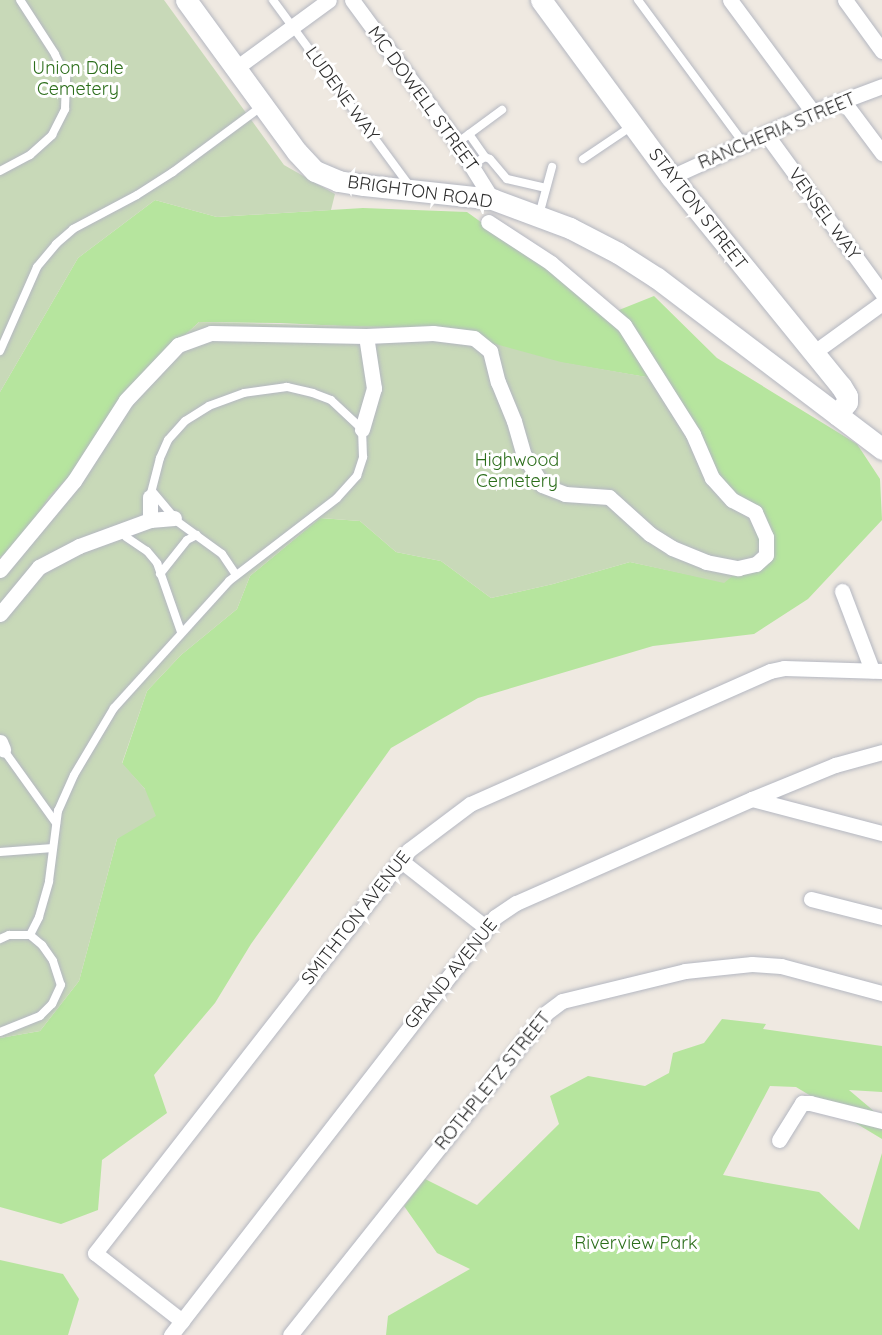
<!DOCTYPE html>
<html>
<head>
<meta charset="utf-8">
<style>
  body { margin:0 }
  #map { position:relative; width:882px; height:1335px; overflow:hidden; background:#efe9e1; font-family:Quicksand,sans-serif }
  div>[style] { position:absolute }
  [style*='--x'] { left:calc(var(--x)*1px); top:calc(var(--y)*1px); width:calc(var(--w)*1px); rotate:calc(var(--a)*1deg) }
  .green>* { inset:0; background:#b6e59e }
  .cemetery>* { inset:0; background:#c8d9b8 }
  .roads { filter:drop-shadow(0 0 2px #b4b7c1) drop-shadow(0 0 2px #b4b7c1) }
  .lane>* { height:8px; margin:-4px; padding:0 4px; transform-origin:4px; border-radius:4px; background:#fff }
  .street>* { height:15px; margin:-7.5px; padding:0 7.5px; transform-origin:7.5px; border-radius:7.5px; background:#fff }
  .secondary>* { height:21px; margin:-10.5px; padding:0 10.5px; transform-origin:10.5px; border-radius:10.5px; background:#fff }
  span { translate:-50% -50%; white-space:nowrap; text-align:center; line-height:1.15; -webkit-text-stroke:6px #fff; paint-order:stroke }
  .park-label { font-size:18px; color:#2c6e1b }
  .street-label { font-size:18px; color:#2e2e2e }
</style>
</head>
<body>
<div id="map">
  <div class="green">
    <div style="clip-path:polygon(155px 200px,217px 217px,363px 208px,467px 212px,609px 314px,654px 296px,717px 358px,857px 444px,880px 479px,882px 520px,808px 599px,754px 634px,653px 646px,478px 698px,391px 748px,251px 944px,215px 1003px,154px 1075px,167px 1113px,102px 1160px,98px 1210px,61px 1224px,0 1207px,0 1038px,40px 1031px,79px 981px,117px 839px,145px 789px,122px 764px,147px 691px,181px 655px,237px 609px,250px 576px,320px 518px,360px 521px,396px 552px,441px 561px,491px 598px,553px 584px,630px 562px,724px 582px,714px 480px,664px 380px,342px 326px,280px 323px,199px 322px,132px 385px,82px 464px,19px 545px,0 557px,0 392px,78px 258px)"></div>
    <div style="clip-path:polygon(722px 1019px,766px 1024px,763px 1029px,882px 1046px,882px 1092px,849px 1090px,882px 1118px,882px 1139px,796px 1087px,770px 1086px,723px 1175px,819px 1192px,859px 1230px,882px 1153px,882px 1335px,386px 1335px,388px 1316px,470px 1269px,437px 1253px,404px 1206px,425px 1179px,477px 1205px,559px 1124px,550px 1096px,588px 1076px,645px 1086px,669px 1073px,673px 1053px,704px 1043px)"></div>
    <div style="clip-path:polygon(0 1260px,63px 1274px,79px 1299px,68px 1335px,0 1335px)"></div>
  </div>
  <div class="cemetery">
    <div style="clip-path:polygon(0 0,164px 0,284px 165px,335px 194px,331px 210px,217px 217px,155px 200px,78px 258px,0 392px)"></div>
    <div style="clip-path:polygon(199px 322px,437px 328px,561px 362px,664px 380px,714px 480px,752px 519px,761px 553px,724px 583px,630px 562px,553px 584px,491px 598px,441px 561px,396px 552px,360px 521px,320px 518px,250px 576px,237px 609px,181px 655px,147px 691px,122px 763px,145px 789px,156px 816px,117px 839px,79px 981px,40px 1031px,0 1038px,0 557px,19px 545px,49px 496px,82px 464px,132px 385px)"></div>
  </div>
  <div class="roads">
    <div class="lane">
      <div style="--x:273;--y:0;--w:230;--a:53.7"></div>
      <div style="--x:638;--y:0;--w:179;--a:53.6"></div>
      <div style="--x:469;--y:134;--w:28;--a:55"></div>
      <div style="--x:457;--y:143;--w:56;--a:-36.3"></div>
      <div style="--x:583;--y:159;--w:59;--a:-34"></div>
      <div style="--x:472;--y:165;--w:15;--a:-32"></div>
      <div style="--x:485;--y:157;--w:5;--a:22"></div>
      <div style="--x:490;--y:159;--w:26;--a:50"></div>
      <div style="--x:507;--y:179;--w:40;--a:13"></div>
      <div style="--x:0;--y:171;--w:34;--a:-28"></div>
      <div style="--x:30;--y:155;--w:30;--a:-42"></div>
      <div style="--x:52;--y:135;--w:29;--a:-63"></div>
      <div style="--x:65;--y:109;--w:32;--a:-88"></div>
      <div style="--x:66;--y:77;--w:25;--a:-116"></div>
      <div style="--x:55;--y:54;--w:64;--a:-122.9"></div>
      <div style="--x:539;--y:215;--w:50;--a:-74.8"></div>
      <div style="--x:0;--y:351;--w:92;--a:-66.2"></div>
      <div style="--x:37;--y:267;--w:30;--a:-50"></div>
      <div style="--x:56;--y:244;--w:23;--a:-41"></div>
      <div style="--x:73;--y:229;--w:72;--a:-28"></div>
      <div style="--x:137;--y:195;--w:43;--a:-32.6"></div>
      <div style="--x:173;--y:172;--w:109;--a:-36.5"></div>
      <div style="--x:152;--y:491;--w:40;--a:50"></div>
      <div style="--x:178;--y:522;--w:54;--a:36"></div>
      <div style="--x:222;--y:554;--w:25;--a:56"></div>
      <div style="--x:126;--y:537;--w:25;--a:34"></div>
      <div style="--x:147;--y:551;--w:16;--a:50"></div>
      <div style="--x:157;--y:563;--w:73;--a:70.8"></div>
      <div style="--x:160;--y:574;--w:43;--a:-51.5"></div>
      <div style="--x:187;--y:540;--w:11;--a:-27"></div>
      <div style="--x:3;--y:749;--w:91;--a:54.4"></div>
      <div style="--x:0;--y:852;--w:53;--a:-4.3"></div>
      <div style="--x:30;--y:935;--w:20;--a:-63"></div>
      <div style="--x:39;--y:917;--w:37;--a:-74"></div>
      <div style="--x:49;--y:881;--w:71;--a:-82.7"></div>
      <div style="--x:58;--y:811;--w:39;--a:-66"></div>
      <div style="--x:74;--y:775;--w:78;--a:-59.2"></div>
      <div style="--x:114;--y:708;--w:171;--a:-47.8"></div>
      <div style="--x:229;--y:581;--w:136;--a:-37.5"></div>
      <div style="--x:337;--y:498;--w:30;--a:-48"></div>
      <div style="--x:357;--y:476;--w:20;--a:-72"></div>
      <div style="--x:363;--y:457;--w:28;--a:-92"></div>
      <div style="--x:362;--y:429;--w:42;--a:-136.9"></div>
      <div style="--x:331;--y:400;--w:19;--a:-159"></div>
      <div style="--x:313;--y:393;--w:27;--a:-167"></div>
      <div style="--x:287;--y:387;--w:43;--a:172.1"></div>
      <div style="--x:244;--y:393;--w:37;--a:160"></div>
      <div style="--x:209;--y:406;--w:28;--a:148"></div>
      <div style="--x:185;--y:421;--w:25;--a:132"></div>
      <div style="--x:168;--y:440;--w:20;--a:114"></div>
      <div style="--x:160;--y:458;--w:40;--a:104.4"></div>
      <div style="--x:0;--y:939;--w:10;--a:-24"></div>
      <div style="--x:9;--y:935;--w:21;--a:0"></div>
      <div style="--x:30;--y:935;--w:16;--a:40"></div>
      <div style="--x:42;--y:945;--w:19;--a:55"></div>
      <div style="--x:53;--y:961;--w:25;--a:72"></div>
      <div style="--x:61;--y:985;--w:21;--a:115"></div>
      <div style="--x:52;--y:1004;--w:17;--a:135"></div>
      <div style="--x:40;--y:1016;--w:43;--a:158.2"></div>
    </div>
    <div class="street">
      <div style="--x:352;--y:0;--w:177;--a:53.7"></div>
      <div style="--x:457;--y:143;--w:66;--a:58"></div>
      <div style="--x:730;--y:0;--w:139;--a:53.5"></div>
      <div style="--x:845;--y:0;--w:63;--a:54"></div>
      <div style="--x:236;--y:68;--w:115;--a:-36.2"></div>
      <div style="--x:844;--y:102;--w:64;--a:53.3"></div>
      <div style="--x:766;--y:134;--w:197;--a:53.9"></div>
      <div style="--x:671;--y:177;--w:156;--a:-24.6"></div>
      <div style="--x:813;--y:112;--w:74;--a:-20.6"></div>
      <div style="--x:366;--y:336;--w:67;--a:-2.6"></div>
      <div style="--x:433;--y:333;--w:41;--a:7"></div>
      <div style="--x:474;--y:338;--w:21;--a:39"></div>
      <div style="--x:490;--y:351;--w:32;--a:76"></div>
      <div style="--x:498;--y:382;--w:42;--a:67.7"></div>
      <div style="--x:514;--y:421;--w:35;--a:74"></div>
      <div style="--x:524;--y:455;--w:35;--a:59"></div>
      <div style="--x:542;--y:485;--w:25;--a:21"></div>
      <div style="--x:565;--y:494;--w:44;--a:3.9"></div>
      <div style="--x:609;--y:497;--w:55;--a:42.1"></div>
      <div style="--x:650;--y:534;--w:26;--a:32"></div>
      <div style="--x:672;--y:548;--w:37;--a:22"></div>
      <div style="--x:706;--y:562;--w:33;--a:11"></div>
      <div style="--x:738;--y:568;--w:18;--a:-13"></div>
      <div style="--x:756;--y:564;--w:13;--a:-42"></div>
      <div style="--x:766;--y:555;--w:18;--a:-90"></div>
      <div style="--x:766;--y:537;--w:27;--a:-114"></div>
      <div style="--x:755;--y:512;--w:26;--a:-152"></div>
      <div style="--x:732;--y:500;--w:30;--a:-132"></div>
      <div style="--x:712;--y:478;--w:48;--a:-113.4"></div>
      <div style="--x:693;--y:434;--w:129;--a:-122.3"></div>
      <div style="--x:624;--y:325;--w:96;--a:-139.7"></div>
      <div style="--x:551;--y:263;--w:75;--a:-146.9"></div>
      <div style="--x:813;--y:353;--w:85;--a:-35.9"></div>
      <div style="--x:150;--y:520;--w:23;--a:-90"></div>
      <div style="--x:0;--y:570;--w:116;--a:-50.3"></div>
      <div style="--x:74;--y:481;--w:96;--a:-57.3"></div>
      <div style="--x:126;--y:400;--w:76;--a:-46.6"></div>
      <div style="--x:178;--y:345;--w:35;--a:-20"></div>
      <div style="--x:211;--y:333;--w:155;--a:1.1"></div>
      <div style="--x:366;--y:336;--w:53;--a:81.3"></div>
      <div style="--x:374;--y:388;--w:43;--a:106.3"></div>
      <div style="--x:842;--y:591;--w:85;--a:69.2"></div>
      <div style="--x:0;--y:614;--w:61;--a:-50.3"></div>
      <div style="--x:39;--y:567;--w:45;--a:-27.7"></div>
      <div style="--x:79;--y:546;--w:76;--a:-20.1"></div>
      <div style="--x:150;--y:520;--w:24;--a:-5"></div>
      <div style="--x:0;--y:742;--w:8;--a:67"></div>
      <div style="--x:752;--y:799;--w:134;--a:14.7"></div>
      <div style="--x:400;--y:860;--w:108;--a:38.2"></div>
      <div style="--x:811;--y:899;--w:73;--a:14.2"></div>
      <div style="--x:779;--y:1140;--w:44;--a:-58.1"></div>
      <div style="--x:802;--y:1103;--w:8;--a:0"></div>
      <div style="--x:810;--y:1103;--w:74;--a:14"></div>
      <div style="--x:182;--y:1321;--w:110;--a:-142"></div>
      <div style="--x:95;--y:1253;--w:511;--a:-52.08"></div>
      <div style="--x:409;--y:850;--w:76;--a:-37"></div>
      <div style="--x:470;--y:804;--w:328;--a:-23.9"></div>
      <div style="--x:770;--y:671;--w:14;--a:-12"></div>
      <div style="--x:784;--y:668;--w:98;--a:1.8"></div>
      <div style="--x:171;--y:1335;--w:529;--a:-52.22"></div>
      <div style="--x:495;--y:917;--w:25;--a:-34"></div>
      <div style="--x:516;--y:903;--w:258;--a:-23.8"></div>
      <div style="--x:752;--y:799;--w:90;--a:-22.3"></div>
      <div style="--x:835;--y:765;--w:49;--a:-15.5"></div>
      <div style="--x:290;--y:1335;--w:411;--a:-51.5"></div>
      <div style="--x:546;--y:1013;--w:20;--a:-37"></div>
      <div style="--x:562;--y:1001;--w:127;--a:-13.7"></div>
      <div style="--x:685;--y:971;--w:67;--a:-6"></div>
      <div style="--x:752;--y:964;--w:29;--a:4"></div>
      <div style="--x:781;--y:966;--w:105;--a:15"></div>
    </div>
    <div class="secondary">
      <div style="--x:186;--y:0;--w:188;--a:53.9"></div>
      <div style="--x:297;--y:152;--w:26;--a:47"></div>
      <div style="--x:315;--y:171;--w:25;--a:23"></div>
      <div style="--x:338;--y:181;--w:26;--a:9"></div>
      <div style="--x:364;--y:185;--w:129;--a:6.2"></div>
      <div style="--x:492;--y:199;--w:83;--a:20.4"></div>
      <div style="--x:570;--y:228;--w:54;--a:27.5"></div>
      <div style="--x:618;--y:253;--w:46;--a:32.7"></div>
      <div style="--x:657;--y:278;--w:283;--a:37.2"></div>
      <div style="--x:541;--y:0;--w:220;--a:53.7"></div>
      <div style="--x:671;--y:177;--w:269;--a:50.9"></div>
      <div style="--x:841;--y:386;--w:12;--a:59"></div>
      <div style="--x:847;--y:396;--w:6;--a:90"></div>
      <div style="--x:847;--y:402;--w:16;--a:128"></div>
    </div>
  </div>
  <div class="park-label">
    <span style="left:78px;top:79px">Union Dale<br>Cemetery</span>
    <span style="left:517px;top:471px">Highwood<br>Cemetery</span>
    <span style="left:636px;top:1243px">Riverview Park</span>
  </div>
  <div class="street-label">
    <span style="left:342px;top:94px;rotate:54deg">LUDENE WAY</span>
    <span style="left:423px;top:99px;rotate:54deg">MC DOWELL STREET</span>
    <span style="left:777px;top:131px;rotate:-23deg">RANCHERIA STREET</span>
    <span style="left:420px;top:192px;rotate:8deg">BRIGHTON ROAD</span>
    <span style="left:698px;top:209px;rotate:52deg">STAYTON STREET</span>
    <span style="left:824px;top:214px;rotate:54deg">VENSEL WAY</span>
    <span style="left:356px;top:918px;rotate:-52deg">SMITHTON AVENUE</span>
    <span style="left:451px;top:974px;rotate:-51deg">GRAND AVENUE</span>
    <span style="left:493px;top:1081px;rotate:-51deg">ROTHPLETZ STREET</span>
  </div>
</div>
</body>
</html>
